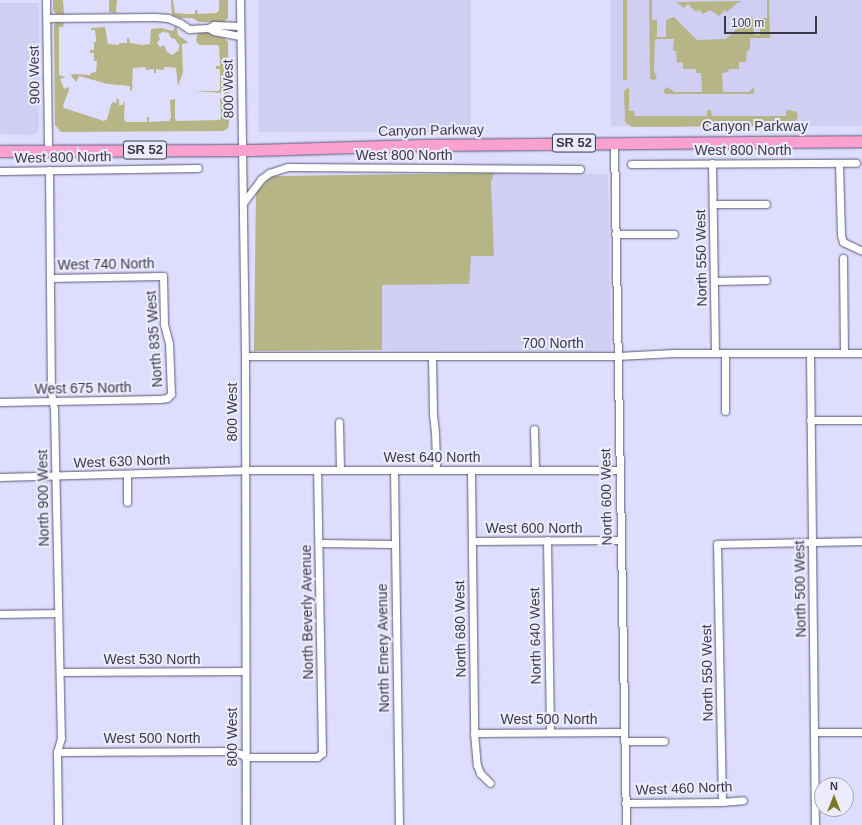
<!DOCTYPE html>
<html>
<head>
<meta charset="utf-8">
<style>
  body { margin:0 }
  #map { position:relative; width:862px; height:825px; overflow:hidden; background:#dfddfd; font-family:Arial,sans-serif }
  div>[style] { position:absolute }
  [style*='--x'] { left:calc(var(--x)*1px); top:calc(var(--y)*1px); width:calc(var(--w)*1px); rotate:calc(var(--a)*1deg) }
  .built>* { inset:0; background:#d0cff3; transform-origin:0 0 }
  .green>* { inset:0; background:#b6b585; transform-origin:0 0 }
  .roads { filter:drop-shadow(0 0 1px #5a5879) drop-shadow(0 0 1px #5a5879) }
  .minor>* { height:7px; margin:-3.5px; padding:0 3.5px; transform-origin:3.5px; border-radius:3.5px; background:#fff }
  .highway>* { height:11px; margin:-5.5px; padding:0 5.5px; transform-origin:5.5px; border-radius:5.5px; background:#fba1d0 }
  span { translate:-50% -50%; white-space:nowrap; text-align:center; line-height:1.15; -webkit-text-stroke:4px #edecfd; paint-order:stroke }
  .shield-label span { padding:1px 3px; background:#edecfd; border:1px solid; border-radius:3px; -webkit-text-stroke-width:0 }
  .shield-label { font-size:13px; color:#3a3a49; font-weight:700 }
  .street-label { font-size:14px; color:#3a3a49 }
  .north { position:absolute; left:814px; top:777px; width:40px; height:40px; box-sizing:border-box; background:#edecfd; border:1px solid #a5a5b5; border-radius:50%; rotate:0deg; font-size:11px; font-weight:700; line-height:16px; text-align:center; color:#3a3a49 }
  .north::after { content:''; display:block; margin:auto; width:14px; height:18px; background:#7e7a21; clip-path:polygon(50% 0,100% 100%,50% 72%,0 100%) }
  .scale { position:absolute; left:724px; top:16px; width:93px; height:18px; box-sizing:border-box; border:2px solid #3a3a49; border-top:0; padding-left:5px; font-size:12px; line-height:14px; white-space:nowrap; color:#3a3a49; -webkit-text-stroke:3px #edecfd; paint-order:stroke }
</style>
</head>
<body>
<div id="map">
  <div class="built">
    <div style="left:259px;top:0;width:212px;height:132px"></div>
    <div style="left:611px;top:0;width:251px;height:126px"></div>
    <div style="clip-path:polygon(0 3px,39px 3px,39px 127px,38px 132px,33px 135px,0 134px)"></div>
    <div style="clip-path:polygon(494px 173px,608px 174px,611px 351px,609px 352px,382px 350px,254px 351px,256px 193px,268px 180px,274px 176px,281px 176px)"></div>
  </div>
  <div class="green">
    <div style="clip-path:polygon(53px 0,63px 0,64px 14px,56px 14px,53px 10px)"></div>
    <div style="clip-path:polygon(109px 0,117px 0,116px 13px,109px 12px)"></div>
    <div style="clip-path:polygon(171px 0,173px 0,175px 13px,187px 14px,195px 14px,195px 10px,197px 10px,198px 14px,217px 13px,219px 10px,219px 0,228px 0,228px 18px,224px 22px,199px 22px,192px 18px,180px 18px,172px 15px)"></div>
    <div style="left:623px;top:0;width:4px;height:80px"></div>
    <div style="clip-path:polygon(649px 0,652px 0,652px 20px,657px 20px,657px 37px,666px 37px,666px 20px,674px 17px,697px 40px,726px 39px,749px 17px,753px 18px,754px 35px,760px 35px,760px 18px,767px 18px,767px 0,769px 0,770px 38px,750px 38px,750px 50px,747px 51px,746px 62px,739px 62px,739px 69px,729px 69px,728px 72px,722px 73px,723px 92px,749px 92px,754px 87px,754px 94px,665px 94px,664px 90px,667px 87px,675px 92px,702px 92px,701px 73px,696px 73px,696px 69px,683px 69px,683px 62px,677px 63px,676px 51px,673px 51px,674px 39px,655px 39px,654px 71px,657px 78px,654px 80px,650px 79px)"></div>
    <div style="clip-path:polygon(742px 1px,736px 4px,727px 12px,725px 10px,719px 16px,710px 10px,703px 14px,699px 10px,696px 12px,688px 4px,684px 8px,676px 2px)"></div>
    <div style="clip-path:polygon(56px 22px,64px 23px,63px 27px,59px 27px,59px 75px,65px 77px,60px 79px,64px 89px,70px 87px,63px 106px,64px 108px,104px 121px,107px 119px,112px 102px,117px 103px,116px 99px,119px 99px,119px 105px,123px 105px,125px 100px,124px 119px,126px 122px,147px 122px,147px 117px,149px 117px,149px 122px,169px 121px,171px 118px,170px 100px,175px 99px,175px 119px,177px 121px,220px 120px,221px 117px,220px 98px,224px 98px,224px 93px,193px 91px,218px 91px,220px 89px,220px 69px,216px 69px,216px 66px,220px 66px,219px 46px,217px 45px,199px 45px,196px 41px,197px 35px,200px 32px,208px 31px,212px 35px,224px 38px,228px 42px,229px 124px,228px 128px,223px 131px,61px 132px,55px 125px,54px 25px)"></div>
    <div style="clip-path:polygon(evenodd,176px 24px,178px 35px,189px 43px,182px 44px,183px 72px,178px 86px,176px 68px,168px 67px,164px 67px,164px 70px,156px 69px,156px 73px,154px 73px,154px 69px,146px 70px,145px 67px,133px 68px,132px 86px,135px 87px,132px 87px,132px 91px,130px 90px,130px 86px,108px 84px,79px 76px,76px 82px,72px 77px,71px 74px,90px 75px,91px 73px,96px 72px,97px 61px,94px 61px,94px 53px,90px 53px,90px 50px,94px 50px,94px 42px,96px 42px,96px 38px,95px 30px,91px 30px,91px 28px,105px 27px,108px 44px,119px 45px,119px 43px,127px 43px,127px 38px,129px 38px,130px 43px,142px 45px,150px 44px,151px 29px,161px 28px,173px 31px,176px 24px,164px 31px,166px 33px,168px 32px,171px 38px,175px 39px,180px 47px,178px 48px,179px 50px,172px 55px,167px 52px,164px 45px,160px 47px,157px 43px,160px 39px,158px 35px,164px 31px)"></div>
    <div style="clip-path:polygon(629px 87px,629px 111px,634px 111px,635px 116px,707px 116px,707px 110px,711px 110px,712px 116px,786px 116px,786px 111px,789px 110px,797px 112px,798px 118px,794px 123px,789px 126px,632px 127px,625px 122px,624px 91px)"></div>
    <div style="clip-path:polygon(494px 173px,491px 182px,494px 256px,471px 256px,469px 284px,382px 285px,382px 350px,254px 351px,256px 193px,268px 180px,274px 176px,281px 176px)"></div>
  </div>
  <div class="roads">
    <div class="minor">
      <div style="--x:46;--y:0;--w:150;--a:89.2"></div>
      <div style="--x:240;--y:0;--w:356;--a:89.2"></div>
      <div style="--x:245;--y:356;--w:469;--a:89.9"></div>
      <div style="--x:47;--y:18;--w:108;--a:-0.5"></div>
      <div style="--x:155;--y:17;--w:13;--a:4"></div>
      <div style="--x:168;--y:18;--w:13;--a:23"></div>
      <div style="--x:180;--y:23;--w:11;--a:34"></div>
      <div style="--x:189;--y:29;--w:19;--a:-3"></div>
      <div style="--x:208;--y:28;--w:7;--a:27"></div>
      <div style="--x:214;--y:31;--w:26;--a:11"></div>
      <div style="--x:208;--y:28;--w:7;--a:-27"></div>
      <div style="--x:214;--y:25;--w:26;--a:2"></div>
      <div style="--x:614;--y:143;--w:682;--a:88.99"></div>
      <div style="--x:712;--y:163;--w:190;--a:89.1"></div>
      <div style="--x:839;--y:163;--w:72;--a:88.4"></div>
      <div style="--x:841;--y:235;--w:7;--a:74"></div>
      <div style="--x:843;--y:242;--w:21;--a:25"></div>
      <div style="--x:631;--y:164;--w:225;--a:-0.3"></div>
      <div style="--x:49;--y:170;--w:222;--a:89.5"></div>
      <div style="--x:51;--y:392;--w:17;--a:80"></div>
      <div style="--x:54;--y:409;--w:329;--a:88.8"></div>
      <div style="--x:61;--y:738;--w:15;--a:106"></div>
      <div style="--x:57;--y:752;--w:73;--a:89.2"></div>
      <div style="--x:0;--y:171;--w:198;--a:-0.9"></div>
      <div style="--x:243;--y:203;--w:30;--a:-53"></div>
      <div style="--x:261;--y:179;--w:10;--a:-37"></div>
      <div style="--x:269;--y:173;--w:20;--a:-18"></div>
      <div style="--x:288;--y:167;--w:292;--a:0.4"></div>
      <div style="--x:713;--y:204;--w:53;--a:0"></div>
      <div style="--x:615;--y:234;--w:59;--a:0"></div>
      <div style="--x:843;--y:258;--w:95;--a:89.4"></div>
      <div style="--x:714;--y:281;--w:52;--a:-1.1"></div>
      <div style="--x:725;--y:353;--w:58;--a:90"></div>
      <div style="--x:810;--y:353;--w:472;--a:89.4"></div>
      <div style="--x:245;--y:356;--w:372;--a:0"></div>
      <div style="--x:617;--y:356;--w:57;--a:-3"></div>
      <div style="--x:674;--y:353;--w:188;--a:0"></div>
      <div style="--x:432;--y:356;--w:58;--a:89"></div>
      <div style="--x:433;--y:414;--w:18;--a:84"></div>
      <div style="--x:435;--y:432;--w:38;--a:88"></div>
      <div style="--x:0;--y:402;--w:160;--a:-1.1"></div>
      <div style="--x:160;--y:399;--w:7;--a:-8"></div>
      <div style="--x:167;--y:398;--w:6;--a:-45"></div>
      <div style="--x:171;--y:394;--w:51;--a:-92.2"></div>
      <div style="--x:169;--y:343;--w:20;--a:-105"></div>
      <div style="--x:164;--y:324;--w:48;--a:-91.2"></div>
      <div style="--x:163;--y:276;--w:113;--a:179"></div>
      <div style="--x:810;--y:420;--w:52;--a:0"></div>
      <div style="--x:339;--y:422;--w:48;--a:88.8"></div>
      <div style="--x:534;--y:429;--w:41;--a:88.6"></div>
      <div style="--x:394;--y:470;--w:355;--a:89.2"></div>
      <div style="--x:471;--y:470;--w:263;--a:89.3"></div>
      <div style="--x:474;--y:733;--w:32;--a:85"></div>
      <div style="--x:477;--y:765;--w:9;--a:69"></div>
      <div style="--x:480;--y:773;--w:14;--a:45"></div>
      <div style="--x:127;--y:474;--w:28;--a:90"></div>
      <div style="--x:0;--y:477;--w:245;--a:-1.6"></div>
      <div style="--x:245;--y:470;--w:374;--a:0"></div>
      <div style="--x:547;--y:540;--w:192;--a:89.1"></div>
      <div style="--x:472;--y:541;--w:148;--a:-0.4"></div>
      <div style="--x:319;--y:543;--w:75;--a:0.8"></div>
      <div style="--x:0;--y:614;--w:58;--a:-1"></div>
      <div style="--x:60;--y:672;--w:185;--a:-0.3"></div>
      <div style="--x:814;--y:732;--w:48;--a:0"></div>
      <div style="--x:474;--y:733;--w:150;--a:-0.4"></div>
      <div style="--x:624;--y:741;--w:40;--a:0"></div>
      <div style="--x:57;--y:752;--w:174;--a:-0.3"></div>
      <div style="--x:231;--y:751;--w:10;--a:17"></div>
      <div style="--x:241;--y:754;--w:5;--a:37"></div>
      <div style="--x:245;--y:757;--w:72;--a:0"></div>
      <div style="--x:317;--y:757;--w:6;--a:-39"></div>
      <div style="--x:322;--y:753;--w:283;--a:-91"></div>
      <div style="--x:722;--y:802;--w:258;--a:-91.1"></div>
      <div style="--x:717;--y:544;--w:145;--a:-1.2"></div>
      <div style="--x:625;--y:803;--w:97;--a:-0.6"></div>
      <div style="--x:722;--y:802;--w:21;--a:-5"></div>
    </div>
    <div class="highway">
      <div style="--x:0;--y:151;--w:253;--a:-0.2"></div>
      <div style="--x:253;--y:150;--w:170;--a:-1.7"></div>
      <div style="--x:423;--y:145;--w:439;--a:-0.5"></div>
    </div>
  </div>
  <div class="shield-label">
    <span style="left:574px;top:143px">SR 52</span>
    <span style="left:145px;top:150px">SR 52</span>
  </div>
  <div class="street-label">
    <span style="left:34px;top:75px;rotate:-91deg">900 West</span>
    <span style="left:228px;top:89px;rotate:-91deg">800 West</span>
    <span style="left:755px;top:126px">Canyon Parkway</span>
    <span style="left:431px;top:130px;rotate:-1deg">Canyon Parkway</span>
    <span style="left:743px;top:150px">West 800 North</span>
    <span style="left:404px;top:155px">West 800 North</span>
    <span style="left:63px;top:157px;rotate:-1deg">West 800 North</span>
    <span style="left:701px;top:258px;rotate:-91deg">North 550 West</span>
    <span style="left:106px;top:264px;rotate:-1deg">West 740 North</span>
    <span style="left:154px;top:339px;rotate:-94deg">North 835 West</span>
    <span style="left:553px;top:343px">700 North</span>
    <span style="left:83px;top:388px;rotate:-1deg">West 675 North</span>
    <span style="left:232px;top:412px;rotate:-90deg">800 West</span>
    <span style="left:432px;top:457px">West 640 North</span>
    <span style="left:122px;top:461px;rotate:-2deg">West 630 North</span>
    <span style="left:606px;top:497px;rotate:-91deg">North 600 West</span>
    <span style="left:43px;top:498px;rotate:-91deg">North 900 West</span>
    <span style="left:534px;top:528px">West 600 North</span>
    <span style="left:800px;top:589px;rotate:-91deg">North 500 West</span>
    <span style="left:307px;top:612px;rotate:-91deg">North Beverly Avenue</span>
    <span style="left:460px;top:629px;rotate:-91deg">North 680 West</span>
    <span style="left:535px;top:636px;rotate:-91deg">North 640 West</span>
    <span style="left:383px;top:648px;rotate:-91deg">North Emery Avenue</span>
    <span style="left:152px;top:659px">West 530 North</span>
    <span style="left:707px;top:673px;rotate:-91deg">North 550 West</span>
    <span style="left:549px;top:719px">West 500 North</span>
    <span style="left:232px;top:737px;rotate:-90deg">800 West</span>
    <span style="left:152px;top:738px">West 500 North</span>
    <span style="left:684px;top:788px;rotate:-2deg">West 460 North</span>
  </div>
  <div class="north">N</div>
  <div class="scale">100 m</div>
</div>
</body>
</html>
